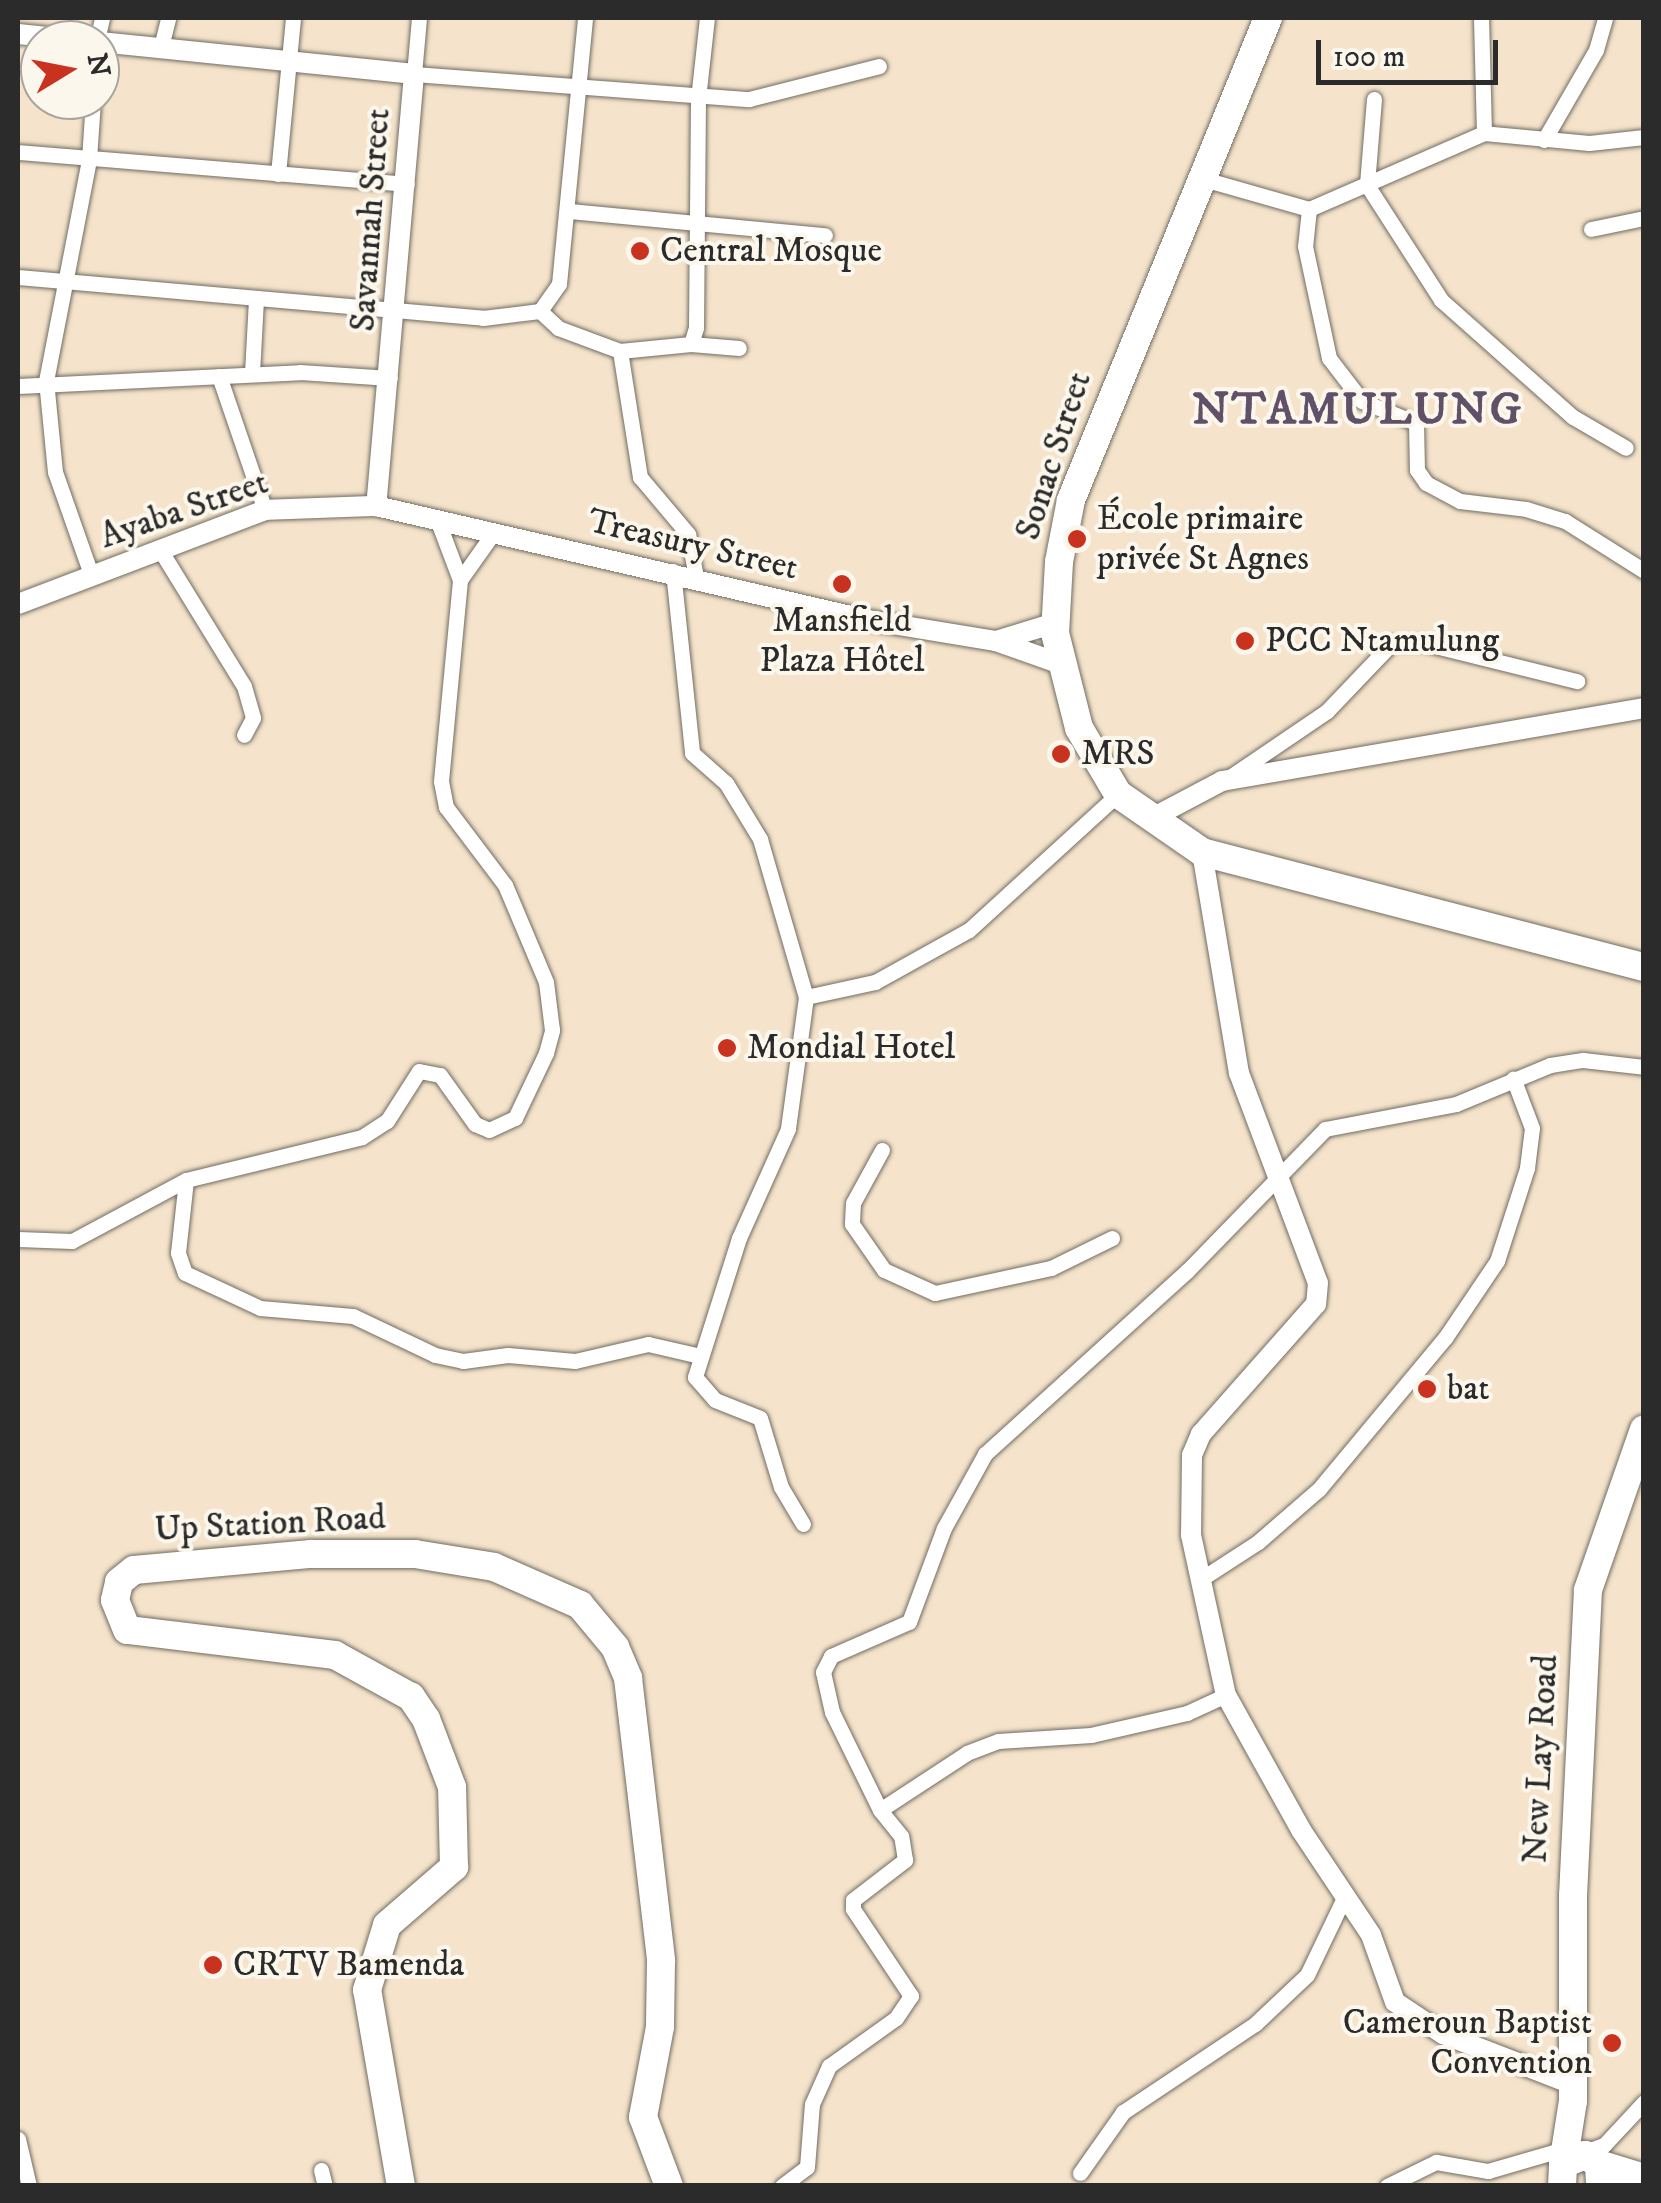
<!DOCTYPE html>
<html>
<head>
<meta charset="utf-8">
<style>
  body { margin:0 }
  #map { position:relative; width:1661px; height:2203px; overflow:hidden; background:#f5e4cb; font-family:"IM FELL DW Pica",serif }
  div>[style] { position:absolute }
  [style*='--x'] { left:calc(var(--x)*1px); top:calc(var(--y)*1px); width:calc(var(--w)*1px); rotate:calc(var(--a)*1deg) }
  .roads { filter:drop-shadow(0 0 2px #726c63) drop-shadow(0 0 2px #726c63) }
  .street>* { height:15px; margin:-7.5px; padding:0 7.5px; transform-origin:7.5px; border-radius:7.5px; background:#fff }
  .secondary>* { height:20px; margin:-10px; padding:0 10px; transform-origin:10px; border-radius:10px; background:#fff }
  .highway>* { height:28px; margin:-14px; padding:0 14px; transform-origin:14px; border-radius:14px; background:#fff }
  .dots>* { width:28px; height:28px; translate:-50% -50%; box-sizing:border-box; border:5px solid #fbf7ec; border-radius:50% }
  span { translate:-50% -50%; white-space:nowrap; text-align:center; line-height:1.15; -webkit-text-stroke:8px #fbf7ec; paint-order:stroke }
  .street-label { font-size:35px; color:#2b2b2b }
  .poi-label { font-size:35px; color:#2b2b2b }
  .left { translate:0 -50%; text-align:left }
  .right { translate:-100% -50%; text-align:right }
  .district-label { font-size:45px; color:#615168; font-weight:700; letter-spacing:2.5px }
  .frame { position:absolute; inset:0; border:20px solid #2b2b2b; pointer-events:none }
  .north { position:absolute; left:20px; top:20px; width:100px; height:100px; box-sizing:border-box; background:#fbf7ec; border:2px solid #a8a59f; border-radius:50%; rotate:80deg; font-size:28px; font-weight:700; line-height:40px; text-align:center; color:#2b2b2b }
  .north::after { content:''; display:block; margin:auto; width:35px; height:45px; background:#c8321e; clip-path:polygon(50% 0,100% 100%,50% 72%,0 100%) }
  .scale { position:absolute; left:1316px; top:40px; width:182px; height:45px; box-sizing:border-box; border:5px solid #2b2b2b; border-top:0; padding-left:12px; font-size:30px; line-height:35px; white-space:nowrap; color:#2b2b2b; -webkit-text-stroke:8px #fbf7ec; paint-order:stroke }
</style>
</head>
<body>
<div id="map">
  <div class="roads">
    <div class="street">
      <div style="--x:419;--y:18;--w:56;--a:95.1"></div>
      <div style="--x:414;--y:74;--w:336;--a:4.3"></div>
      <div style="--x:749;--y:99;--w:134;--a:-14.2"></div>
      <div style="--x:1481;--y:18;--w:115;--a:88.5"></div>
      <div style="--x:97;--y:40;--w:23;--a:-77"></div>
      <div style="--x:161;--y:47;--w:30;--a:-76"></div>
      <div style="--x:1374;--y:99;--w:86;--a:94.7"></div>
      <div style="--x:1367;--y:185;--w:137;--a:57.2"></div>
      <div style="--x:1441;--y:300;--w:176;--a:41.6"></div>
      <div style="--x:1573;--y:417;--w:61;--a:30.3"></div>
      <div style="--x:1644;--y:137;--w:55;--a:173.8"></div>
      <div style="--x:1589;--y:143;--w:105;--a:-174.6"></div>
      <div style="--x:1484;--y:133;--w:191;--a:156.5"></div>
      <div style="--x:1309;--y:209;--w:37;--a:96"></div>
      <div style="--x:1305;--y:246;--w:115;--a:77.9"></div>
      <div style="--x:1329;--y:358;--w:54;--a:52.5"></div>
      <div style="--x:1362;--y:401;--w:58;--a:22.2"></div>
      <div style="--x:1416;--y:423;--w:47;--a:88.8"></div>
      <div style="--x:1417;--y:470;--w:16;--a:55"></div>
      <div style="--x:1426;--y:483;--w:38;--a:28"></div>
      <div style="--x:1460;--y:501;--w:66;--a:6.9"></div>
      <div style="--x:1526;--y:509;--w:41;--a:17.1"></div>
      <div style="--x:1565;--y:521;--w:93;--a:32.3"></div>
      <div style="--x:1544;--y:140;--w:104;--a:-60"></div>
      <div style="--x:1596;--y:50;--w:33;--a:-74"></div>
      <div style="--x:18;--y:152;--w:390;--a:4.7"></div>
      <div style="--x:278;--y:174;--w:157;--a:-84.5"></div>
      <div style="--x:1207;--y:180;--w:106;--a:15.9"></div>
      <div style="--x:569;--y:211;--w:257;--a:5.4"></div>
      <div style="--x:1591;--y:229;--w:54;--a:-11.7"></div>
      <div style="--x:18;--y:277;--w:467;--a:5"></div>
      <div style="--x:483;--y:318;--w:57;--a:-7"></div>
      <div style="--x:540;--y:311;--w:33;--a:-55"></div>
      <div style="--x:559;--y:284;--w:267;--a:-84.4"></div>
      <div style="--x:540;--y:311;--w:25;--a:43"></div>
      <div style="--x:558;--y:328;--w:66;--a:20.4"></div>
      <div style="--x:620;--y:351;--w:128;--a:81"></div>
      <div style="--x:640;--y:477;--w:75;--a:49.9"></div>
      <div style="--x:688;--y:534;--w:44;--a:79.5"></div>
      <div style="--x:691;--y:344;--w:48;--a:4.8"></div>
      <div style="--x:620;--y:351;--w:71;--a:-5.6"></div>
      <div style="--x:691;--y:344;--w:17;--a:-73"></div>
      <div style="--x:696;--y:328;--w:229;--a:-89.5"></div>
      <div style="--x:698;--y:99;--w:81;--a:-83.7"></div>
      <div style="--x:252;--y:373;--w:75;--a:-86.9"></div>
      <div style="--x:219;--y:376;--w:142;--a:71.1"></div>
      <div style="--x:18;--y:386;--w:282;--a:-2.8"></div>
      <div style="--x:300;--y:372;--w:90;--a:3.8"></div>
      <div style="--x:437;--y:519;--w:65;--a:69.3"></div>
      <div style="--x:159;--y:548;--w:162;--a:58.4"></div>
      <div style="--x:244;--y:686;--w:33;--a:74"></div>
      <div style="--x:253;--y:718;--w:19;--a:118"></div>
      <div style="--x:673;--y:571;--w:183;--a:84"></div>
      <div style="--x:692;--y:753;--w:45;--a:41.4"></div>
      <div style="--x:726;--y:783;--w:66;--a:58.7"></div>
      <div style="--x:760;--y:839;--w:165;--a:73.8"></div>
      <div style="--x:806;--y:997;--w:133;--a:97.8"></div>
      <div style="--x:788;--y:1129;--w:120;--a:114.2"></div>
      <div style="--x:739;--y:1238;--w:146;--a:107.6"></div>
      <div style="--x:695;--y:1377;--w:30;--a:49"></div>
      <div style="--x:715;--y:1400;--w:48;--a:21.8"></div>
      <div style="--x:760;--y:1418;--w:72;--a:73.1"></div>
      <div style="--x:781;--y:1487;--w:43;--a:59.3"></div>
      <div style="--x:92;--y:577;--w:111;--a:-109.4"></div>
      <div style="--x:55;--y:472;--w:91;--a:-95.6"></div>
      <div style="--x:46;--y:381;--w:226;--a:-79"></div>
      <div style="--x:89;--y:159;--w:59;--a:-86.1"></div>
      <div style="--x:1230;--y:777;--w:117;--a:-34.2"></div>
      <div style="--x:1327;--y:711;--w:94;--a:-46.3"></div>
      <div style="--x:1392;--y:643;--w:31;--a:0"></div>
      <div style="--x:1423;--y:643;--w:159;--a:13.9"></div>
      <div style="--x:806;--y:997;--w:71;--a:-12.3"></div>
      <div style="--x:875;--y:982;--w:107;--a:-29"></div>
      <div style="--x:969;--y:930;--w:202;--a:-42.4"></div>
      <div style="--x:882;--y:1150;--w:60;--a:118.7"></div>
      <div style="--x:853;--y:1203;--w:21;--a:93"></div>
      <div style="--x:852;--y:1224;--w:56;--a:55.2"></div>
      <div style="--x:884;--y:1270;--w:56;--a:24.3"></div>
      <div style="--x:935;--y:1293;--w:119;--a:-12.2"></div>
      <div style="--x:1051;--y:1268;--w:68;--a:-26.2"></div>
      <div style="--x:186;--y:1180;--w:73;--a:96.3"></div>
      <div style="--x:178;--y:1253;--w:21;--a:71"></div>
      <div style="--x:185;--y:1273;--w:83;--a:25"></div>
      <div style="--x:260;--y:1308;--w:93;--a:4.9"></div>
      <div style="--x:353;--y:1316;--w:91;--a:25.4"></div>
      <div style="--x:435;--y:1355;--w:29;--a:12"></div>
      <div style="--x:463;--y:1361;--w:45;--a:-7.6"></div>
      <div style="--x:508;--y:1355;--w:67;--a:5.1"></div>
      <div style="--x:575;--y:1361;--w:75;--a:-13.1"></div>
      <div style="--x:648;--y:1344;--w:53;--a:13"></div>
      <div style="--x:18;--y:1239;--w:54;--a:2.1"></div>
      <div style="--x:72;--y:1241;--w:129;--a:-28.2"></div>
      <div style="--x:186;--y:1180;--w:181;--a:-13.7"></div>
      <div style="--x:362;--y:1137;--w:30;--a:-33"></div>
      <div style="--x:387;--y:1121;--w:59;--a:-57.4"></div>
      <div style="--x:419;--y:1071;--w:21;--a:11"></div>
      <div style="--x:440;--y:1075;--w:60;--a:54.5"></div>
      <div style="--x:475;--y:1124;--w:15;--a:23"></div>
      <div style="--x:489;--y:1130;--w:29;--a:-25"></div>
      <div style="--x:515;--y:1118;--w:72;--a:-64.5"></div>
      <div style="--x:546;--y:1053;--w:24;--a:-75"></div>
      <div style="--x:552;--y:1030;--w:48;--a:-97.1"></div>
      <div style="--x:546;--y:982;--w:105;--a:-112.9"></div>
      <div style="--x:505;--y:885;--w:98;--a:-127.1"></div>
      <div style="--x:446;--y:807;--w:26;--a:-101"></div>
      <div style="--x:441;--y:781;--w:202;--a:-84.6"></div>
      <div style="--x:460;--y:580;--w:59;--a:-54.7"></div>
      <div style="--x:1201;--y:1579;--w:68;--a:-33"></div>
      <div style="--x:1258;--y:1542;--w:81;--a:-41"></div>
      <div style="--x:1319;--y:1489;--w:197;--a:-50.2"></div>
      <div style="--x:1445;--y:1338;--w:93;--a:-56"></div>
      <div style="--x:1497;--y:1261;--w:98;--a:-72.1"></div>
      <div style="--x:1527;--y:1168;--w:40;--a:-82.9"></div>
      <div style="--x:1532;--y:1128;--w:53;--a:-110.8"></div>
      <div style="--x:1226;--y:1695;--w:43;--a:155.2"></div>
      <div style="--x:1187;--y:1713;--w:98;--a:167.1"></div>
      <div style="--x:1091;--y:1735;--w:93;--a:176.3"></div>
      <div style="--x:998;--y:1741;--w:33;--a:159"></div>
      <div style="--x:967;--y:1753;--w:104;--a:146.8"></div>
      <div style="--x:880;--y:1810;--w:109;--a:-116.1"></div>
      <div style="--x:832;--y:1712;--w:41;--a:-102.7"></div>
      <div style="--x:823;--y:1672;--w:18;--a:-63"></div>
      <div style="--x:831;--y:1656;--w:85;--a:-23.6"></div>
      <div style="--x:909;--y:1622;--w:100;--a:-69.6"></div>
      <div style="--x:944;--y:1528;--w:85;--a:-61"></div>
      <div style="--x:985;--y:1454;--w:273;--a:-42.2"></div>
      <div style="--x:1187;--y:1271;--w:198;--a:-45.8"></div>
      <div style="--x:1325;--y:1129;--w:133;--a:-10.8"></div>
      <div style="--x:1456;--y:1104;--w:102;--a:-22.5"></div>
      <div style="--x:1550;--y:1065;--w:33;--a:-9"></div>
      <div style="--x:1583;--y:1060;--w:61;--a:6.5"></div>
      <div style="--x:18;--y:2139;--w:48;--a:76.8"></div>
      <div style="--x:1590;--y:2150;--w:15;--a:-20"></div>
      <div style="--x:1604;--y:2145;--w:59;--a:-47.1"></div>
      <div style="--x:321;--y:2170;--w:16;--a:76"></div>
      <div style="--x:1080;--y:2173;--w:75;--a:-54.8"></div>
      <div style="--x:1123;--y:2112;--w:159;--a:-33.7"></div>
      <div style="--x:1255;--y:2024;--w:71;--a:-43.3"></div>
      <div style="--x:1307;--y:1975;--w:83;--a:-64.4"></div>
      <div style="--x:782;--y:2186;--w:31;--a:-37"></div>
      <div style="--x:807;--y:2167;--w:63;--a:-85.5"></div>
      <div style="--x:812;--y:2104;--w:42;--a:-65.9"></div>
      <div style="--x:829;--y:2066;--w:82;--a:-35.6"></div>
      <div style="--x:896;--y:2018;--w:27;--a:-56"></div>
      <div style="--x:911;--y:1996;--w:105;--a:-123.7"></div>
      <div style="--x:853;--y:1909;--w:9;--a:-90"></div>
      <div style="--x:853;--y:1900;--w:66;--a:-37.6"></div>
      <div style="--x:905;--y:1860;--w:24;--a:-99"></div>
      <div style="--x:901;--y:1836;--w:33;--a:-129"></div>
      <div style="--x:1387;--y:2186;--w:55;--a:-26.1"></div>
      <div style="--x:1436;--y:2162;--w:53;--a:9.8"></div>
      <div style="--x:1488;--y:2171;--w:82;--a:-16.2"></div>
    </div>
    <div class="secondary">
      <div style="--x:18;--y:34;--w:59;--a:5.8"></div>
      <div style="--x:100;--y:42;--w:316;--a:5.8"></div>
      <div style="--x:414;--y:74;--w:434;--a:95"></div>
      <div style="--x:18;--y:604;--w:264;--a:-20.8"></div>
      <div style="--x:265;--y:510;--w:111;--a:-2.1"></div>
      <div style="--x:376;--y:506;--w:505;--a:13.05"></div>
      <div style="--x:868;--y:620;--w:130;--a:9.3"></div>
      <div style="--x:996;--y:641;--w:69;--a:19.5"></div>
      <div style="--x:996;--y:641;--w:62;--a:-17"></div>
      <div style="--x:1154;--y:817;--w:77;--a:-27.9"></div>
      <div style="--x:1222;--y:781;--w:428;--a:-9.8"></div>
      <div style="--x:1202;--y:852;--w:224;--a:80.5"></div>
      <div style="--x:1239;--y:1073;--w:224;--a:69.4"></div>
      <div style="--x:1318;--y:1283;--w:21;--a:95"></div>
      <div style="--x:1316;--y:1304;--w:174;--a:131.5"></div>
      <div style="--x:1201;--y:1434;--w:23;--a:113"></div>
      <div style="--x:1192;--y:1455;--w:80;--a:90.7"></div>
      <div style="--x:1191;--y:1535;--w:164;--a:77.7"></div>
      <div style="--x:1226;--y:1695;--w:154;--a:60.9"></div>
      <div style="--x:1301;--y:1830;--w:126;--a:56.3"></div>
      <div style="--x:1371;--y:1935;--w:71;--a:70.3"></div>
      <div style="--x:1395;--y:2002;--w:58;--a:33.7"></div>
      <div style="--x:1443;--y:2034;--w:138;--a:21.2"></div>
    </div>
    <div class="highway">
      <div style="--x:1268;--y:18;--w:521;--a:112.23"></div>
      <div style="--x:1071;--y:500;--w:63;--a:101"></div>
      <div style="--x:1059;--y:562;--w:71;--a:93.2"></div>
      <div style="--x:1055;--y:633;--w:98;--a:75.8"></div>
      <div style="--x:1079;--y:728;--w:77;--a:59.4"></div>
      <div style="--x:1118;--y:794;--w:102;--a:34.6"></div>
      <div style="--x:1202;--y:852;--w:457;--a:14.6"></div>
      <div style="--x:1563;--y:2164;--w:64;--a:-81"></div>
      <div style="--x:1573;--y:2101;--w:205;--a:-90"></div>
      <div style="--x:1573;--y:1896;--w:306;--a:-87.2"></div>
      <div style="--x:1588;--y:1590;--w:170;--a:-70.8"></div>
      <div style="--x:1599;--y:2164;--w:47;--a:17.3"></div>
      <div style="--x:401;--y:2186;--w:199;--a:-99.8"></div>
      <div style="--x:367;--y:1990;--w:68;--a:-72.9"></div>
      <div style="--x:387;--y:1925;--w:89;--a:-40.9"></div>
      <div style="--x:454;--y:1867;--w:80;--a:-91.4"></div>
      <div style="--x:452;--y:1787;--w:73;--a:-110.9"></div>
      <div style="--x:426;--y:1719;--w:27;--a:-124"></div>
      <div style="--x:411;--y:1697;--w:87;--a:-151.1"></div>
      <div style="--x:335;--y:1655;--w:209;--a:-173.1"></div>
      <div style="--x:127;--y:1630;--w:32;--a:-112"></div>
      <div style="--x:115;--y:1600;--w:18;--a:-77"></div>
      <div style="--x:119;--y:1582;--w:19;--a:-39"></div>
      <div style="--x:134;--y:1570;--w:178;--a:-5.2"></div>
      <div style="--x:311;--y:1554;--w:104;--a:0"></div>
      <div style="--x:415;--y:1554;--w:80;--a:9.3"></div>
      <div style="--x:494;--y:1567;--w:94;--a:23.8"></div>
      <div style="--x:580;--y:1605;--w:55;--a:50.2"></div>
      <div style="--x:615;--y:1647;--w:34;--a:67"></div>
      <div style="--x:628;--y:1678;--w:285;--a:83.3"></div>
      <div style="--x:661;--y:1961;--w:66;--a:90.9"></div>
      <div style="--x:660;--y:2027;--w:92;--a:100.7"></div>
      <div style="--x:643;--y:2117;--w:74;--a:69.4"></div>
      <div style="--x:1562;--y:2186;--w:22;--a:-87"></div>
      <div style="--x:1563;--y:2164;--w:24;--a:-22"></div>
      <div style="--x:1585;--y:2155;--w:17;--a:33"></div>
      <div style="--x:1599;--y:2164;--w:22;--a:87"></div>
    </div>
  </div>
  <div class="dots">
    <div style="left:640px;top:251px;background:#c8321e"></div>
    <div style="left:1077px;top:539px;background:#c8321e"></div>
    <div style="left:842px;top:584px;background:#c8321e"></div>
    <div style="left:1245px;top:641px;background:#c8321e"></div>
    <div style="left:1061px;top:754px;background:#c8321e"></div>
    <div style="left:727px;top:1048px;background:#c8321e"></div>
    <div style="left:1427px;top:1389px;background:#c8321e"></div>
    <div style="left:213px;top:1965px;background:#c8321e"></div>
    <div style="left:1612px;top:2043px;background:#c8321e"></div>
  </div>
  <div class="street-label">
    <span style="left:371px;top:220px;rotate:-86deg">Savannah Street</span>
    <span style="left:1054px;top:456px;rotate:-72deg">Sonac Street</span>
    <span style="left:184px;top:510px;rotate:-19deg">Ayaba Street</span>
    <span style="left:693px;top:545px;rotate:13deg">Treasury Street</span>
    <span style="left:270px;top:1524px;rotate:-3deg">Up Station Road</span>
    <span style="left:1541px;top:1759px;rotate:-87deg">New Lay Road</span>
  </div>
  <div class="poi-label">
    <span class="left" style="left:660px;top:251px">Central Mosque</span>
    <span class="left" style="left:1097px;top:539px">École primaire<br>privée St Agnes</span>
    <span style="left:842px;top:641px">Mansfield<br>Plaza Hôtel</span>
    <span class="left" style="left:1265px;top:641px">PCC Ntamulung</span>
    <span class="left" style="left:1081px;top:754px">MRS</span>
    <span class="left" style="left:747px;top:1048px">Mondial Hotel</span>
    <span class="left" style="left:1447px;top:1389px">bat</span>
    <span class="left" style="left:233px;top:1965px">CRTV Bamenda</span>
    <span class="right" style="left:1592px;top:2043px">Cameroun Baptist<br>Convention</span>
  </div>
  <div class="district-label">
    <span style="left:1358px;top:411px">NTAMULUNG</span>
  </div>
  <div class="frame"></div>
  <div class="north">N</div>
  <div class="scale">100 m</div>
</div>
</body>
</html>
